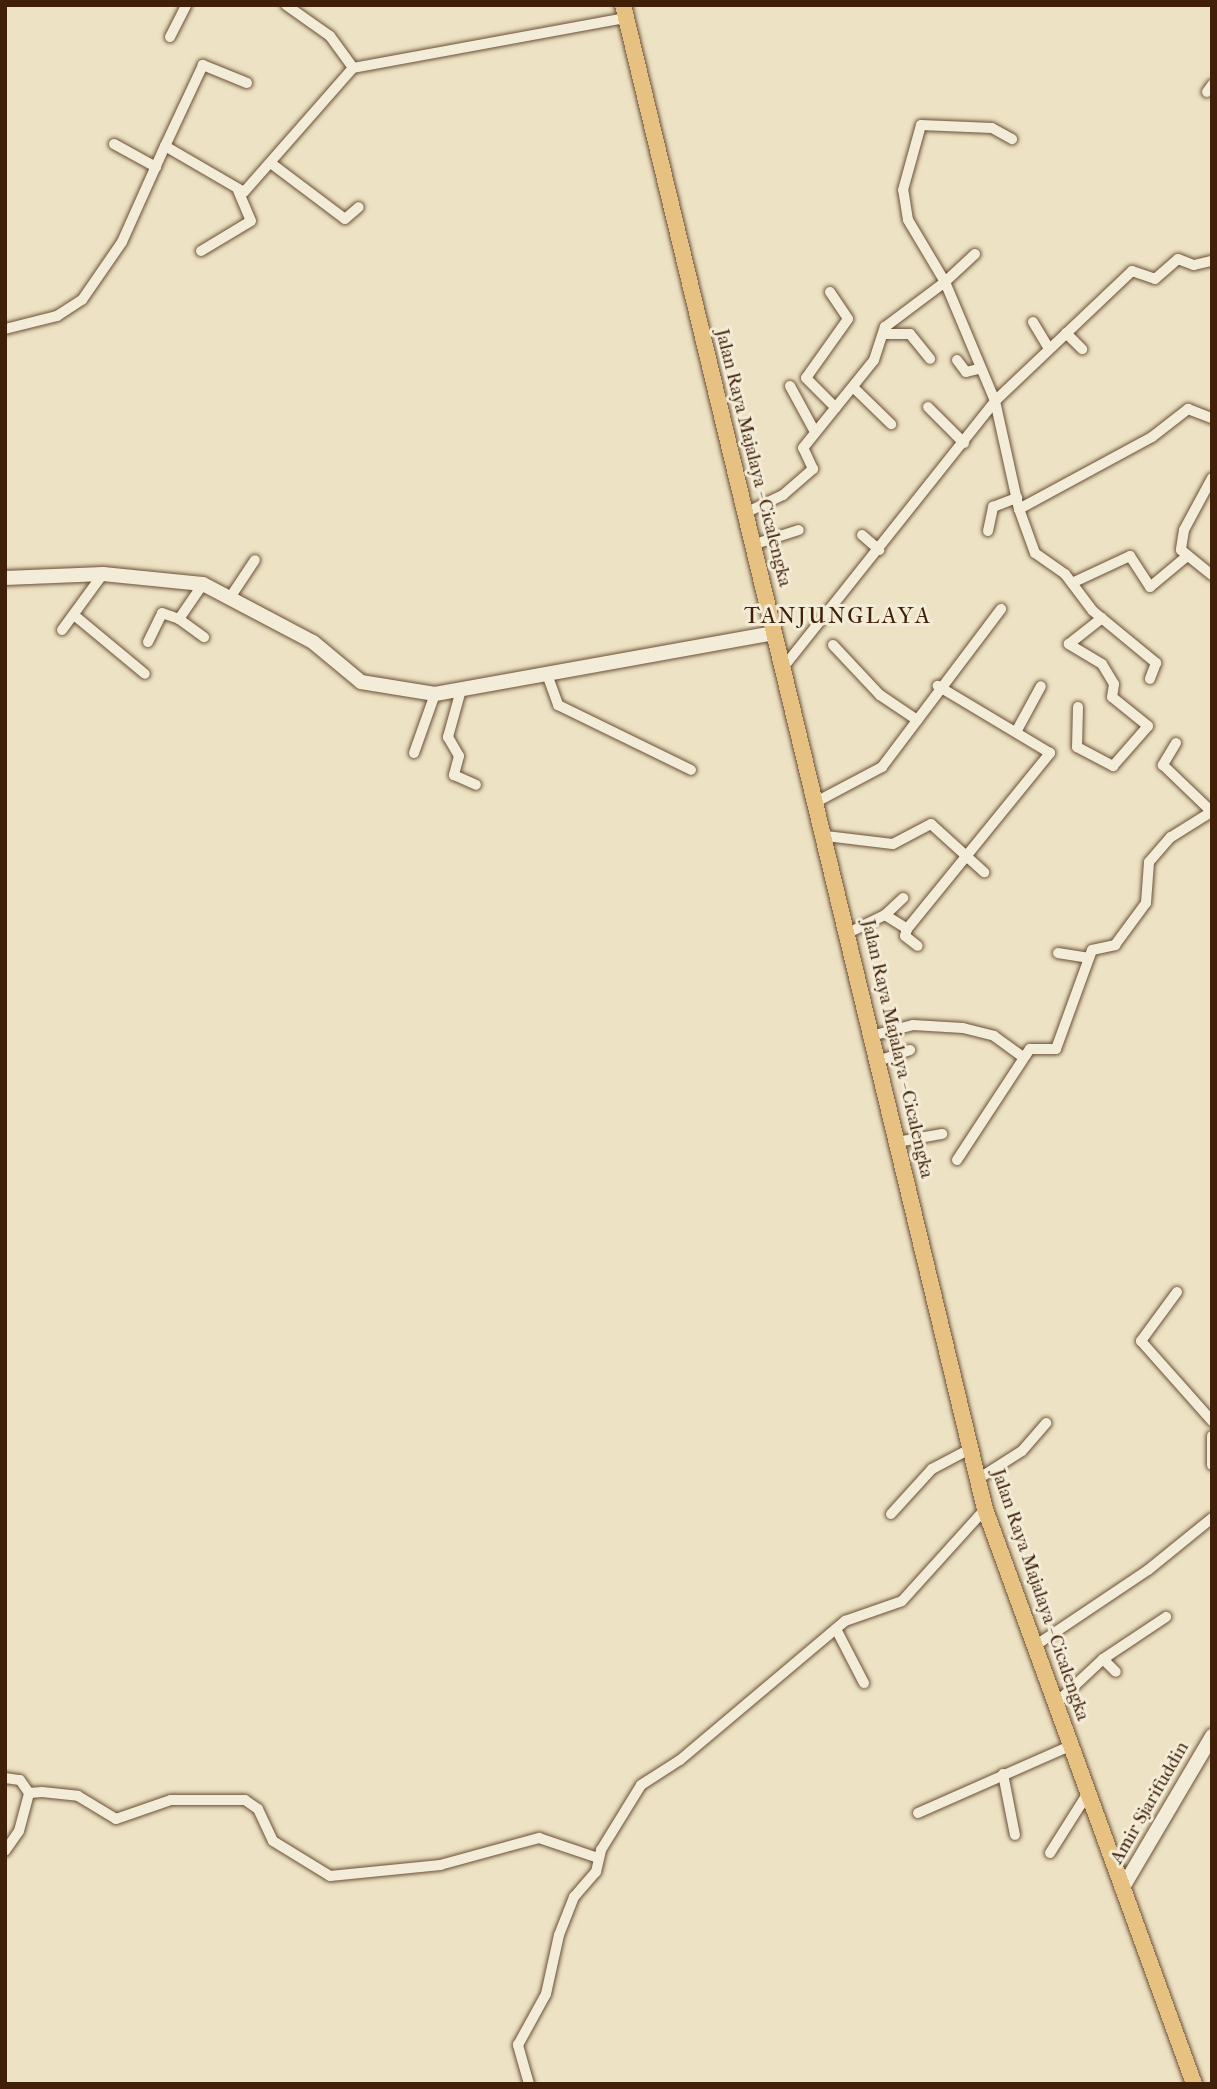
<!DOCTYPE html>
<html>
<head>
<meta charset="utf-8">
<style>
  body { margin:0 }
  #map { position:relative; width:1217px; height:2089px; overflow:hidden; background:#ede2c3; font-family:"IM FELL French Canon",serif }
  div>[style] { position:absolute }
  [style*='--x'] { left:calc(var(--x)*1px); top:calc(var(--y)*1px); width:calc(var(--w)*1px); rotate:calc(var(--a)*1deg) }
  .roads { filter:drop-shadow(0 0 2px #6b5038) drop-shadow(0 0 2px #6b5038) }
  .street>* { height:10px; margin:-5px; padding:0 5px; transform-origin:5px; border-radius:5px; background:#f3ecd8 }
  .secondary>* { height:14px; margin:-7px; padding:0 7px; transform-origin:7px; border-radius:7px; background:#f3ecd8 }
  .primary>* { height:16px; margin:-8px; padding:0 8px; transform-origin:8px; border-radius:8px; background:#e6c182 }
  span { translate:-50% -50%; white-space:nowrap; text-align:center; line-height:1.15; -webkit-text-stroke:6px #f3ecd8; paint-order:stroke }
  .street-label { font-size:19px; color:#402009 }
  .quarter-label { font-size:23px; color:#402009; letter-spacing:2px }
  .frame { position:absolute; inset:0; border:7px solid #402009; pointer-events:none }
</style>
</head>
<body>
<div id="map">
  <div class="roads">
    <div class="street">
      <div style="--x:286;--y:5;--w:54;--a:35.2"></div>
      <div style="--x:330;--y:36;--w:39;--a:54"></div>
      <div style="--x:170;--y:37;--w:36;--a:-63"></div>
      <div style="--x:247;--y:83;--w:48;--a:-157.8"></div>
      <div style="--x:203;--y:65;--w:89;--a:115.1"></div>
      <div style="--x:165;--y:146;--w:91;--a:30.2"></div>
      <div style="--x:244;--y:192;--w:165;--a:-48.7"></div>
      <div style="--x:353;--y:68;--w:278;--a:-10.4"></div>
      <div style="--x:1207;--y:92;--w:9;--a:-54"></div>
      <div style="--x:114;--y:144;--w:48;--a:28.7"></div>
      <div style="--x:272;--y:164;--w:91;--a:37"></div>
      <div style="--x:345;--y:219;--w:18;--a:-41"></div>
      <div style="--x:201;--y:251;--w:58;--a:-31"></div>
      <div style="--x:251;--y:221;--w:33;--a:-113"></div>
      <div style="--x:975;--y:254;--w:41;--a:137"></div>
      <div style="--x:945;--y:282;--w:72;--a:-120.8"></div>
      <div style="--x:908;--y:220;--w:30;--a:-99"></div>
      <div style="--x:903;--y:190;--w:67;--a:-74.5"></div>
      <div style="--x:921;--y:125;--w:71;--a:2.4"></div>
      <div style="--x:992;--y:128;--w:23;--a:29"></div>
      <div style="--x:830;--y:292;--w:32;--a:56"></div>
      <div style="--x:848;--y:319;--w:72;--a:125.4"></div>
      <div style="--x:806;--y:378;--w:42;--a:45"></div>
      <div style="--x:1033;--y:322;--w:31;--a:59"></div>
      <div style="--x:5;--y:329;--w:54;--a:-14"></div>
      <div style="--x:57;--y:316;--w:30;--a:-33"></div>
      <div style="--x:82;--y:300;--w:70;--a:-55.4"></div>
      <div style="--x:122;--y:242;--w:105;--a:-65.9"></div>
      <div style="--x:1066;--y:333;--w:23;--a:45"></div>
      <div style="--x:885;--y:334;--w:25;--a:0"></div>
      <div style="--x:910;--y:334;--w:32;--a:51"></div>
      <div style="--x:957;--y:360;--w:15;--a:53"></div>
      <div style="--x:966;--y:372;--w:12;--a:-14"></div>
      <div style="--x:790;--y:386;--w:52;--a:61.5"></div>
      <div style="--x:854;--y:388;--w:52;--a:44.2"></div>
      <div style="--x:928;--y:407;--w:51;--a:45"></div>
      <div style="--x:1212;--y:478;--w:59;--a:118.3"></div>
      <div style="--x:1184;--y:530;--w:20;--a:99"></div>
      <div style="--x:1181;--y:550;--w:40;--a:39"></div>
      <div style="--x:1019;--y:509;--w:47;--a:70"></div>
      <div style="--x:1035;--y:553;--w:37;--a:35"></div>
      <div style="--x:1065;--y:574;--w:46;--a:52.9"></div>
      <div style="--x:1093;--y:611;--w:82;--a:39.5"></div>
      <div style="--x:1156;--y:663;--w:17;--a:111"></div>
      <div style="--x:745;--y:513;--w:42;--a:-25.3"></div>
      <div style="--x:783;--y:495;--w:40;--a:-41"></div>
      <div style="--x:813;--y:469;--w:23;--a:-115"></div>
      <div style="--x:803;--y:448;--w:113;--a:-51.1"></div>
      <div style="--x:874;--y:360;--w:35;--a:-72"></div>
      <div style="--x:885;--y:327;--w:75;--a:-36.9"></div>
      <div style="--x:945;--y:282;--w:129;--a:67.2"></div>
      <div style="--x:995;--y:401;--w:189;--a:-43.5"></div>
      <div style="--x:1132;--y:271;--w:24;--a:19"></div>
      <div style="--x:1155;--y:279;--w:30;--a:-41"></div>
      <div style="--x:1178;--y:259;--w:17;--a:21"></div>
      <div style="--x:1194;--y:265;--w:18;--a:-13"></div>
      <div style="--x:988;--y:531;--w:25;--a:-78"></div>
      <div style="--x:993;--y:507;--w:26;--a:-21"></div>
      <div style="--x:862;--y:535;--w:23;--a:41"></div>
      <div style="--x:752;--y:545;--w:49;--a:-17.7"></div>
      <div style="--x:1072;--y:583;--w:64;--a:-25"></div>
      <div style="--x:1130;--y:556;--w:37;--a:57"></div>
      <div style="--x:1150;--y:587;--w:47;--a:-39.8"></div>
      <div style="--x:231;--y:596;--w:43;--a:-56.3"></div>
      <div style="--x:74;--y:615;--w:92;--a:39.7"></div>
      <div style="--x:179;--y:619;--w:31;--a:36"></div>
      <div style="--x:62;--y:630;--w:69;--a:-53.8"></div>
      <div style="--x:148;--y:642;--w:32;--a:-64"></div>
      <div style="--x:162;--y:613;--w:18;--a:19"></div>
      <div style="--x:179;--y:619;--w:42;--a:-55.6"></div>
      <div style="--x:833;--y:645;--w:69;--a:46.8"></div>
      <div style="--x:880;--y:695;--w:45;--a:34"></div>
      <div style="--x:782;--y:669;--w:342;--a:-51.5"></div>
      <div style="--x:995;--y:401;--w:111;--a:77.5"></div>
      <div style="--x:1019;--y:509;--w:151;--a:-28.4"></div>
      <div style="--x:1152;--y:437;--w:46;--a:-37.9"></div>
      <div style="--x:1188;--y:409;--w:26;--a:21"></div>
      <div style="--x:548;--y:677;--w:30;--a:70"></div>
      <div style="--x:558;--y:705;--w:148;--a:26"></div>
      <div style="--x:461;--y:690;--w:49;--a:105.5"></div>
      <div style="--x:448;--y:737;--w:22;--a:60"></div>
      <div style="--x:459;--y:756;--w:20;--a:105"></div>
      <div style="--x:454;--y:775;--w:24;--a:24"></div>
      <div style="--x:1078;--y:707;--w:40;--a:91.4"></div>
      <div style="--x:1077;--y:747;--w:41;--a:27.8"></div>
      <div style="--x:1113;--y:766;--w:53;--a:-48.8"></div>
      <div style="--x:1148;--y:726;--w:46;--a:-141.1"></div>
      <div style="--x:1112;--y:697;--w:13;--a:-81"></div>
      <div style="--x:1114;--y:684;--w:23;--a:-121"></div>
      <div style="--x:1102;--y:664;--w:39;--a:-149"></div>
      <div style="--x:1069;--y:644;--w:42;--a:-38.2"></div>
      <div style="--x:1016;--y:732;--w:52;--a:-61.5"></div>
      <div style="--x:1176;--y:743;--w:26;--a:121"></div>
      <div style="--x:1163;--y:765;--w:68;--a:43.8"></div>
      <div style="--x:414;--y:753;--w:63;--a:-70.4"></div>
      <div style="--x:816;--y:802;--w:75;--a:-27.9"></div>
      <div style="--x:882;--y:767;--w:198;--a:-53"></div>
      <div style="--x:826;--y:836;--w:67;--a:6.8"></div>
      <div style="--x:893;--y:844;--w:43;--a:-27.8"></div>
      <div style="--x:931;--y:824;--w:72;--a:42.2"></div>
      <div style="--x:885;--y:915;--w:25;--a:-43"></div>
      <div style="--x:907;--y:929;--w:7;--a:106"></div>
      <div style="--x:905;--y:936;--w:16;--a:38"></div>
      <div style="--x:848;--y:933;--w:41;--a:-25.9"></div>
      <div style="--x:885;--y:915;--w:26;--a:32"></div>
      <div style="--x:907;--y:929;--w:227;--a:-50.9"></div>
      <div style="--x:1050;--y:753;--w:131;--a:-149.1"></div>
      <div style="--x:1058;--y:953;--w:30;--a:9"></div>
      <div style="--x:871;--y:1036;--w:43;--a:-14.7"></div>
      <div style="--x:913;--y:1025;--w:50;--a:3.4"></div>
      <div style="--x:963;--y:1028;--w:32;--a:14"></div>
      <div style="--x:994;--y:1036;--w:36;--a:36"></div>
      <div style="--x:878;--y:1061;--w:34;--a:-19"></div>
      <div style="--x:897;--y:1142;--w:46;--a:-10.1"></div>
      <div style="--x:957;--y:1160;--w:133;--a:-56.7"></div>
      <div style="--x:1030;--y:1049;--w:26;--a:0"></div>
      <div style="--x:1056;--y:1049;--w:105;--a:-70"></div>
      <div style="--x:1092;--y:950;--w:24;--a:-12"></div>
      <div style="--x:1115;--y:945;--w:52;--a:-53.6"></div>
      <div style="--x:1146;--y:903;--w:41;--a:-85.8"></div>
      <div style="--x:1149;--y:862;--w:33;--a:-49"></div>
      <div style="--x:1171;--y:837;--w:47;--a:-32"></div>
      <div style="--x:1177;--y:1292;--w:61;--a:126.3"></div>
      <div style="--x:1141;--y:1341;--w:107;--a:48.4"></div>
      <div style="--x:1212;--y:1436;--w:29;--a:90"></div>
      <div style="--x:978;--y:1479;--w:52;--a:-32.5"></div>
      <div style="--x:1022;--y:1451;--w:37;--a:-49"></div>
      <div style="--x:891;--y:1514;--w:61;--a:-47.7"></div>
      <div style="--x:932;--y:1469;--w:43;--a:-27.8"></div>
      <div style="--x:836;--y:1629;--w:61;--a:62.6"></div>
      <div style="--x:1033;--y:1647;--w:138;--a:-33.8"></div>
      <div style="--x:1148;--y:1570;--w:82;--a:-39.1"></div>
      <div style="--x:1103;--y:1659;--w:76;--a:-33.7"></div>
      <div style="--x:1054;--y:1705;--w:67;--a:-43.2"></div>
      <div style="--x:1103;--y:1659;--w:18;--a:45"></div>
      <div style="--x:1003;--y:1774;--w:62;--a:78.9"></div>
      <div style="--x:5;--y:1778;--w:15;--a:8"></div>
      <div style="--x:20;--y:1780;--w:16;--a:55"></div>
      <div style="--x:918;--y:1813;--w:166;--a:-23.8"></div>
      <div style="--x:5;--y:1851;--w:24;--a:-55"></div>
      <div style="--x:19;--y:1831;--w:39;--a:-75"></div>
      <div style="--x:29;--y:1793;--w:13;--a:-4"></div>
      <div style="--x:42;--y:1792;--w:36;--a:6"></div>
      <div style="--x:78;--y:1796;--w:44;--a:31.2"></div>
      <div style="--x:116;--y:1819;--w:58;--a:-19.1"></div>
      <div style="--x:171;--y:1800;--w:74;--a:0"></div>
      <div style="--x:245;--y:1800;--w:16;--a:35"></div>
      <div style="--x:258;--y:1809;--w:35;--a:65"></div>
      <div style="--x:273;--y:1841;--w:67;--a:31.6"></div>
      <div style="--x:330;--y:1876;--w:111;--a:-5.7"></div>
      <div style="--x:440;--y:1865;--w:103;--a:-15.3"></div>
      <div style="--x:539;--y:1838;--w:62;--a:18.7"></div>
      <div style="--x:1050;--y:1853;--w:71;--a:-57.7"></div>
      <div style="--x:529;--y:2084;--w:41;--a:-105.8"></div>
      <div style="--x:518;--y:2045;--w:58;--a:-61.2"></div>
      <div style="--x:546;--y:1994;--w:60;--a:-77.6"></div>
      <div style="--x:559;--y:1935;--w:41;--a:-68.5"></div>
      <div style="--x:574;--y:1897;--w:33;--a:-49"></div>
      <div style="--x:596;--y:1872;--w:23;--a:-77"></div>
      <div style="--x:601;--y:1850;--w:76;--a:-58.4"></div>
      <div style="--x:641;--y:1785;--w:46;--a:-32.7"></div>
      <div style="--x:680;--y:1760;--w:216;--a:-40.1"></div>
      <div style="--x:845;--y:1621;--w:60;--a:-19.3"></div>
      <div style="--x:902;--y:1601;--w:124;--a:-47.9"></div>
    </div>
    <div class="secondary">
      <div style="--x:5;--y:578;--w:98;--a:-2.3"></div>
      <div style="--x:103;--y:574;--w:100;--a:5.7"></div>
      <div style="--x:203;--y:584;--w:124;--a:27.8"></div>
      <div style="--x:313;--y:642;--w:62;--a:39.8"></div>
      <div style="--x:361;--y:682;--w:75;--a:9.2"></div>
      <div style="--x:435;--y:694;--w:343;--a:-10.2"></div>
      <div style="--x:1122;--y:1889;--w:178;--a:-59.5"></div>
    </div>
    <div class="primary">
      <div style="--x:623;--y:5;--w:1547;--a:76.47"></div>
      <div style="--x:985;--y:1509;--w:612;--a:70.02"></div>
    </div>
  </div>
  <div class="street-label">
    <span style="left:753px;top:458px;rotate:76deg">Jalan Raya Majalaya - Cicalengka</span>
    <span style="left:897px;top:1049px;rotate:77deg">Jalan Raya Majalaya - Cicalengka</span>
    <span style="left:1040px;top:1595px;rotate:71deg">Jalan Raya Majalaya - Cicalengka</span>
    <span style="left:1150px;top:1803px;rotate:-60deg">Amir Sjarifuddin</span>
  </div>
  <div class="quarter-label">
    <span style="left:838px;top:616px">TANJUNGLAYA</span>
  </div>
  <div class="frame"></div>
</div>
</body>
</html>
